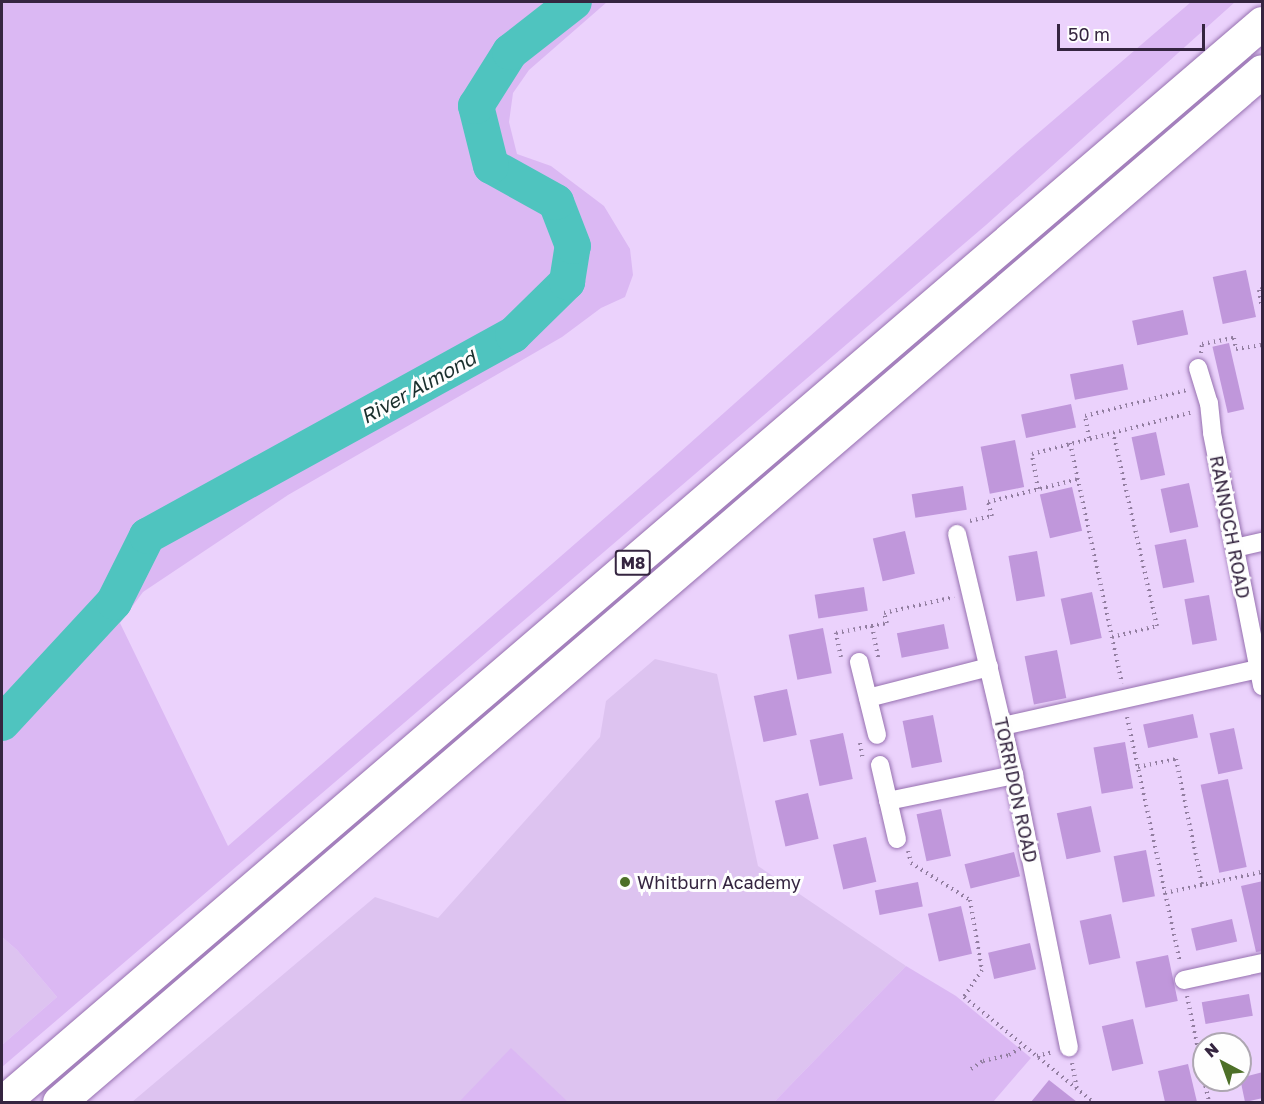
<!DOCTYPE html>
<html>
<head>
<meta charset="utf-8">
<style>
  body { margin:0 }
  #map { position:relative; width:1264px; height:1104px; overflow:hidden; background:#ebd2fc; font-family:"Golos Text",sans-serif }
  div>[style] { position:absolute }
  [style*='--x'] { left:calc(var(--x)*1px); top:calc(var(--y)*1px); width:calc(var(--w)*1px); rotate:calc(var(--a)*1deg) }
  .built>* { inset:0; background:#ddc3f0 }
  .green>* { inset:0; background:#dbb8f3 }
  .river>* { height:36px; margin:-18px; padding:0 18px; transform-origin:18px; border-radius:18px; background:#4fc4bf }
  .building>* { inset:0; background:#c097db; transform-origin:0 0 }
  .path>* { height:4px; margin-top:-2px; transform-origin:0; background:repeating-linear-gradient(90deg,#927ea0 0 1.5px,transparent 0 6px) }
  .roads { filter:drop-shadow(0 0 2px #9670b0) drop-shadow(0 0 2px #9670b0) }
  .minor>* { height:18px; margin:-9px; padding:0 9px; transform-origin:9px; border-radius:9px; background:#fff }
  .motorway>* { height:33px; margin:-16.5px; padding:0 16.5px; transform-origin:16.5px; border-radius:16.5px; background:#fff }
  .dots>* { width:16px; height:16px; translate:-50% -50%; box-sizing:border-box; border:3px solid #fefefe; border-radius:50% }
  span { translate:-50% -50%; white-space:nowrap; text-align:center; line-height:1.15; -webkit-text-stroke:6px #fefefe; paint-order:stroke }
  .shield-label span { padding:2px 4px; background:#fefefe; border:2px solid; border-radius:4px; -webkit-text-stroke-width:0 }
  .shield-label { font-size:16px; color:#352540; font-weight:700 }
  .street-label { font-size:18px; color:#352540 }
  .poi-label { font-size:18px; color:#352540 }
  .left { translate:0 -50%; text-align:left }
  .water-label { font-size:20px; color:#1b302e; font-style:italic }
  .frame { position:absolute; inset:0; border:3px solid #352540; pointer-events:none }
  .north { position:absolute; left:1192px; top:1032px; width:60px; height:60px; box-sizing:border-box; background:#fefefe; border:2px solid #aea7b2; border-radius:50%; rotate:319deg; font-size:16px; font-weight:700; line-height:24px; text-align:center; color:#352540 }
  .north::after { content:''; display:block; margin:auto; width:21px; height:27px; background:#4d7028; clip-path:polygon(50% 0,100% 100%,50% 72%,0 100%) }
  .scale { position:absolute; left:1057px; top:24px; width:148px; height:27px; box-sizing:border-box; border:3px solid #352540; border-top:0; padding-left:8px; font-size:18px; line-height:21px; white-space:nowrap; color:#352540; -webkit-text-stroke:4px #fefefe; paint-order:stroke }
</style>
</head>
<body>
<div id="map">
  <div class="built">
    <div style="clip-path:polygon(655px 659px,717px 674px,758px 866px,906px 966px,774px 1102px,132px 1102px,375px 897px,438px 918px,600px 737px,606px 701px)"></div>
    <div style="clip-path:polygon(2px 937px,17px 950px,57px 997px,2px 1045px)"></div>
  </div>
  <div class="green">
    <div style="clip-path:polygon(2px 2px,607px 2px,529px 70px,513px 93px,509px 122px,517px 154px,551px 166px,604px 206px,630px 249px,633px 275px,625px 297px,601px 308px,562px 337px,288px 495px,143px 592px,120px 623px,228px 846px,661px 469px,1022px 147px,1191px 2px,1235px 2px,986px 225px,2px 1067px,2px 1045px,57px 997px,17px 950px,2px 937px)"></div>
    <div style="clip-path:polygon(906px 966px,956px 996px,1031px 1058px,993px 1102px,774px 1102px)"></div>
    <div style="clip-path:polygon(511px 1048px,568px 1102px,459px 1102px)"></div>
  </div>
  <div class="river">
    <div style="--x:2;--y:723;--w:165;--a:-47.2"></div>
    <div style="--x:114;--y:602;--w:74;--a:-63.4"></div>
    <div style="--x:147;--y:536;--w:418;--a:-28.8"></div>
    <div style="--x:513;--y:335;--w:76;--a:-44.5"></div>
    <div style="--x:567;--y:282;--w:36;--a:-81"></div>
    <div style="--x:573;--y:246;--w:47;--a:-111.1"></div>
    <div style="--x:556;--y:202;--w:74;--a:-151"></div>
    <div style="--x:491;--y:166;--w:62;--a:-104"></div>
    <div style="--x:476;--y:106;--w:64;--a:-57.8"></div>
    <div style="--x:510;--y:52;--w:81;--a:-38"></div>
  </div>
  <div class="building">
    <div style="left:1246px;top:270px;width:48px;height:34px;rotate:78deg"></div>
    <div style="left:1183px;top:310px;width:25px;height:52px;rotate:78deg"></div>
    <div style="left:1229px;top:343px;width:68px;height:17px;rotate:77deg"></div>
    <div style="left:1123px;top:364px;width:26px;height:54px;rotate:79deg"></div>
    <div style="left:1071px;top:404px;width:24px;height:51px;rotate:78deg"></div>
    <div style="left:1156px;top:432px;width:44px;height:25px;rotate:78deg"></div>
    <div style="left:1015px;top:440px;width:48px;height:35px;rotate:79deg"></div>
    <div style="left:1189px;top:483px;width:45px;height:29px;rotate:78deg"></div>
    <div style="left:963px;top:486px;width:24px;height:52px;rotate:81deg"></div>
    <div style="left:1072px;top:487px;width:45px;height:33px;rotate:77deg"></div>
    <div style="left:905px;top:531px;width:44px;height:33px;rotate:77deg"></div>
    <div style="left:1186px;top:539px;width:44px;height:32px;rotate:79deg"></div>
    <div style="left:1037px;top:551px;width:46px;height:29px;rotate:80deg"></div>
    <div style="left:864px;top:587px;width:24px;height:50px;rotate:81deg"></div>
    <div style="left:1092px;top:592px;width:47px;height:32px;rotate:78deg"></div>
    <div style="left:1209px;top:595px;width:46px;height:25px;rotate:80deg"></div>
    <div style="left:944px;top:624px;width:25px;height:48px;rotate:79deg"></div>
    <div style="left:823px;top:628px;width:46px;height:35px;rotate:79deg"></div>
    <div style="left:1057px;top:650px;width:49px;height:33px;rotate:79deg"></div>
    <div style="left:787px;top:689px;width:47px;height:34px;rotate:78deg"></div>
    <div style="left:1193px;top:714px;width:24px;height:51px;rotate:78deg"></div>
    <div style="left:933px;top:715px;width:48px;height:31px;rotate:79deg"></div>
    <div style="left:1234px;top:728px;width:42px;height:25px;rotate:78deg"></div>
    <div style="left:843px;top:733px;width:47px;height:34px;rotate:78deg"></div>
    <div style="left:1125px;top:742px;width:47px;height:32px;rotate:80deg"></div>
    <div style="left:1228px;top:779px;width:90px;height:28px;rotate:78deg"></div>
    <div style="left:808px;top:793px;width:47px;height:34px;rotate:77deg"></div>
    <div style="left:1091px;top:806px;width:47px;height:35px;rotate:78deg"></div>
    <div style="left:941px;top:809px;width:48px;height:25px;rotate:78deg"></div>
    <div style="left:866px;top:837px;width:46px;height:34px;rotate:77deg"></div>
    <div style="left:1146px;top:850px;width:47px;height:33px;rotate:79deg"></div>
    <div style="left:1014px;top:852px;width:25px;height:51px;rotate:76deg"></div>
    <div style="clip-path:polygon(1263px 881px,1263px 951px,1256px 952px,1241px 886px)"></div>
    <div style="left:918px;top:882px;width:25px;height:44px;rotate:79deg"></div>
    <div style="left:961px;top:906px;width:49px;height:34px;rotate:77deg"></div>
    <div style="left:1111px;top:914px;width:45px;height:32px;rotate:78deg"></div>
    <div style="left:1232px;top:919px;width:23px;height:42px;rotate:77deg"></div>
    <div style="left:1030px;top:943px;width:27px;height:43px;rotate:77deg"></div>
    <div style="left:1168px;top:955px;width:47px;height:33px;rotate:78deg"></div>
    <div style="left:1249px;top:994px;width:22px;height:48px;rotate:80deg"></div>
    <div style="left:1133px;top:1019px;width:46px;height:32px;rotate:77deg"></div>
    <div style="clip-path:polygon(1188px 1064px,1197px 1102px,1165px 1102px,1158px 1071px)"></div>
    <div style="clip-path:polygon(1263px 1072px,1263px 1098px,1245px 1102px,1240px 1078px)"></div>
    <div style="clip-path:polygon(1049px 1080px,1077px 1102px,1031px 1102px)"></div>
  </div>
  <div class="path">
    <div style="--x:1262;--y:289;--w:3;--a:162"></div>
    <div style="--x:1259;--y:290;--w:18;--a:81"></div>
    <div style="--x:1201;--y:353;--w:9;--a:-84"></div>
    <div style="--x:1202;--y:344;--w:33;--a:-11"></div>
    <div style="--x:1234;--y:338;--w:11;--a:80"></div>
    <div style="--x:1236;--y:349;--w:26;--a:-9"></div>
    <div style="--x:1089;--y:438;--w:22;--a:-100"></div>
    <div style="--x:1085;--y:416;--w:105;--a:-14.3"></div>
    <div style="--x:1070;--y:443;--w:246;--a:77.8"></div>
    <div style="--x:1038;--y:489;--w:36;--a:-100"></div>
    <div style="--x:1032;--y:454;--w:166;--a:-14.6"></div>
    <div style="--x:970;--y:521;--w:23;--a:-13"></div>
    <div style="--x:992;--y:516;--w:15;--a:-106"></div>
    <div style="--x:988;--y:502;--w:93;--a:-14.3"></div>
    <div style="--x:872;--y:626;--w:32;--a:79"></div>
    <div style="--x:1112;--y:637;--w:46;--a:-13.7"></div>
    <div style="--x:1157;--y:626;--w:198;--a:-102.8"></div>
    <div style="--x:841;--y:657;--w:25;--a:-102"></div>
    <div style="--x:836;--y:633;--w:52;--a:-11.1"></div>
    <div style="--x:887;--y:623;--w:10;--a:-107"></div>
    <div style="--x:884;--y:613;--w:72;--a:-12.9"></div>
    <div style="--x:1127;--y:717;--w:251;--a:77.8"></div>
    <div style="--x:860;--y:743;--w:17;--a:80"></div>
    <div style="--x:1138;--y:767;--w:39;--a:-12"></div>
    <div style="--x:1176;--y:759;--w:129;--a:78.3"></div>
    <div style="--x:908;--y:851;--w:12;--a:76"></div>
    <div style="--x:911;--y:863;--w:70;--a:32.1"></div>
    <div style="--x:970;--y:900;--w:71;--a:80.3"></div>
    <div style="--x:982;--y:970;--w:32;--a:124"></div>
    <div style="--x:964;--y:997;--w:166;--a:39.1"></div>
    <div style="--x:1165;--y:893;--w:99;--a:-12.2"></div>
    <div style="--x:1187;--y:996;--w:84;--a:78.3"></div>
    <div style="--x:1037;--y:1056;--w:16;--a:-14"></div>
    <div style="--x:1072;--y:1063;--w:25;--a:79"></div>
    <div style="--x:971;--y:1069;--w:14;--a:-34"></div>
    <div style="--x:983;--y:1061;--w:27;--a:-13"></div>
    <div style="--x:1009;--y:1055;--w:17;--a:-31"></div>
    <div style="--x:1204;--y:1080;--w:23;--a:77"></div>
  </div>
  <div class="roads">
    <div class="minor">
      <div style="--x:1198;--y:368;--w:37;--a:73"></div>
      <div style="--x:1209;--y:403;--w:30;--a:84"></div>
      <div style="--x:1212;--y:433;--w:258;--a:78.8"></div>
      <div style="--x:957;--y:534;--w:248;--a:76.7"></div>
      <div style="--x:1014;--y:775;--w:278;--a:78.6"></div>
      <div style="--x:1235;--y:548;--w:28;--a:-13"></div>
      <div style="--x:859;--y:662;--w:75;--a:76.1"></div>
      <div style="--x:868;--y:698;--w:125;--a:-14.4"></div>
      <div style="--x:1003;--y:726;--w:262;--a:-12.6"></div>
      <div style="--x:880;--y:765;--w:76;--a:77.1"></div>
      <div style="--x:888;--y:801;--w:129;--a:-11.7"></div>
      <div style="--x:1184;--y:980;--w:80;--a:-12.3"></div>
    </div>
    <div class="motorway">
      <div style="--x:3;--y:1102;--w:1658;--a:-40.6"></div>
      <div style="--x:59;--y:1102;--w:1584;--a:-40.6"></div>
    </div>
  </div>
  <div class="dots">
    <div style="left:625px;top:882px;background:#4d7028"></div>
  </div>
  <div class="shield-label">
    <span style="left:633px;top:563px">M8</span>
  </div>
  <div class="street-label">
    <span style="left:1230px;top:527px;rotate:79deg">RANNOCH ROAD</span>
    <span style="left:1016px;top:790px;rotate:78deg">TORRIDON ROAD</span>
  </div>
  <div class="poi-label">
    <span class="left" style="left:637px;top:882px">Whitburn Academy</span>
  </div>
  <div class="water-label">
    <span style="left:418px;top:387px;rotate:-29deg">River Almond</span>
  </div>
  <div class="frame"></div>
  <div class="north">N</div>
  <div class="scale">50 m</div>
</div>
</body>
</html>
